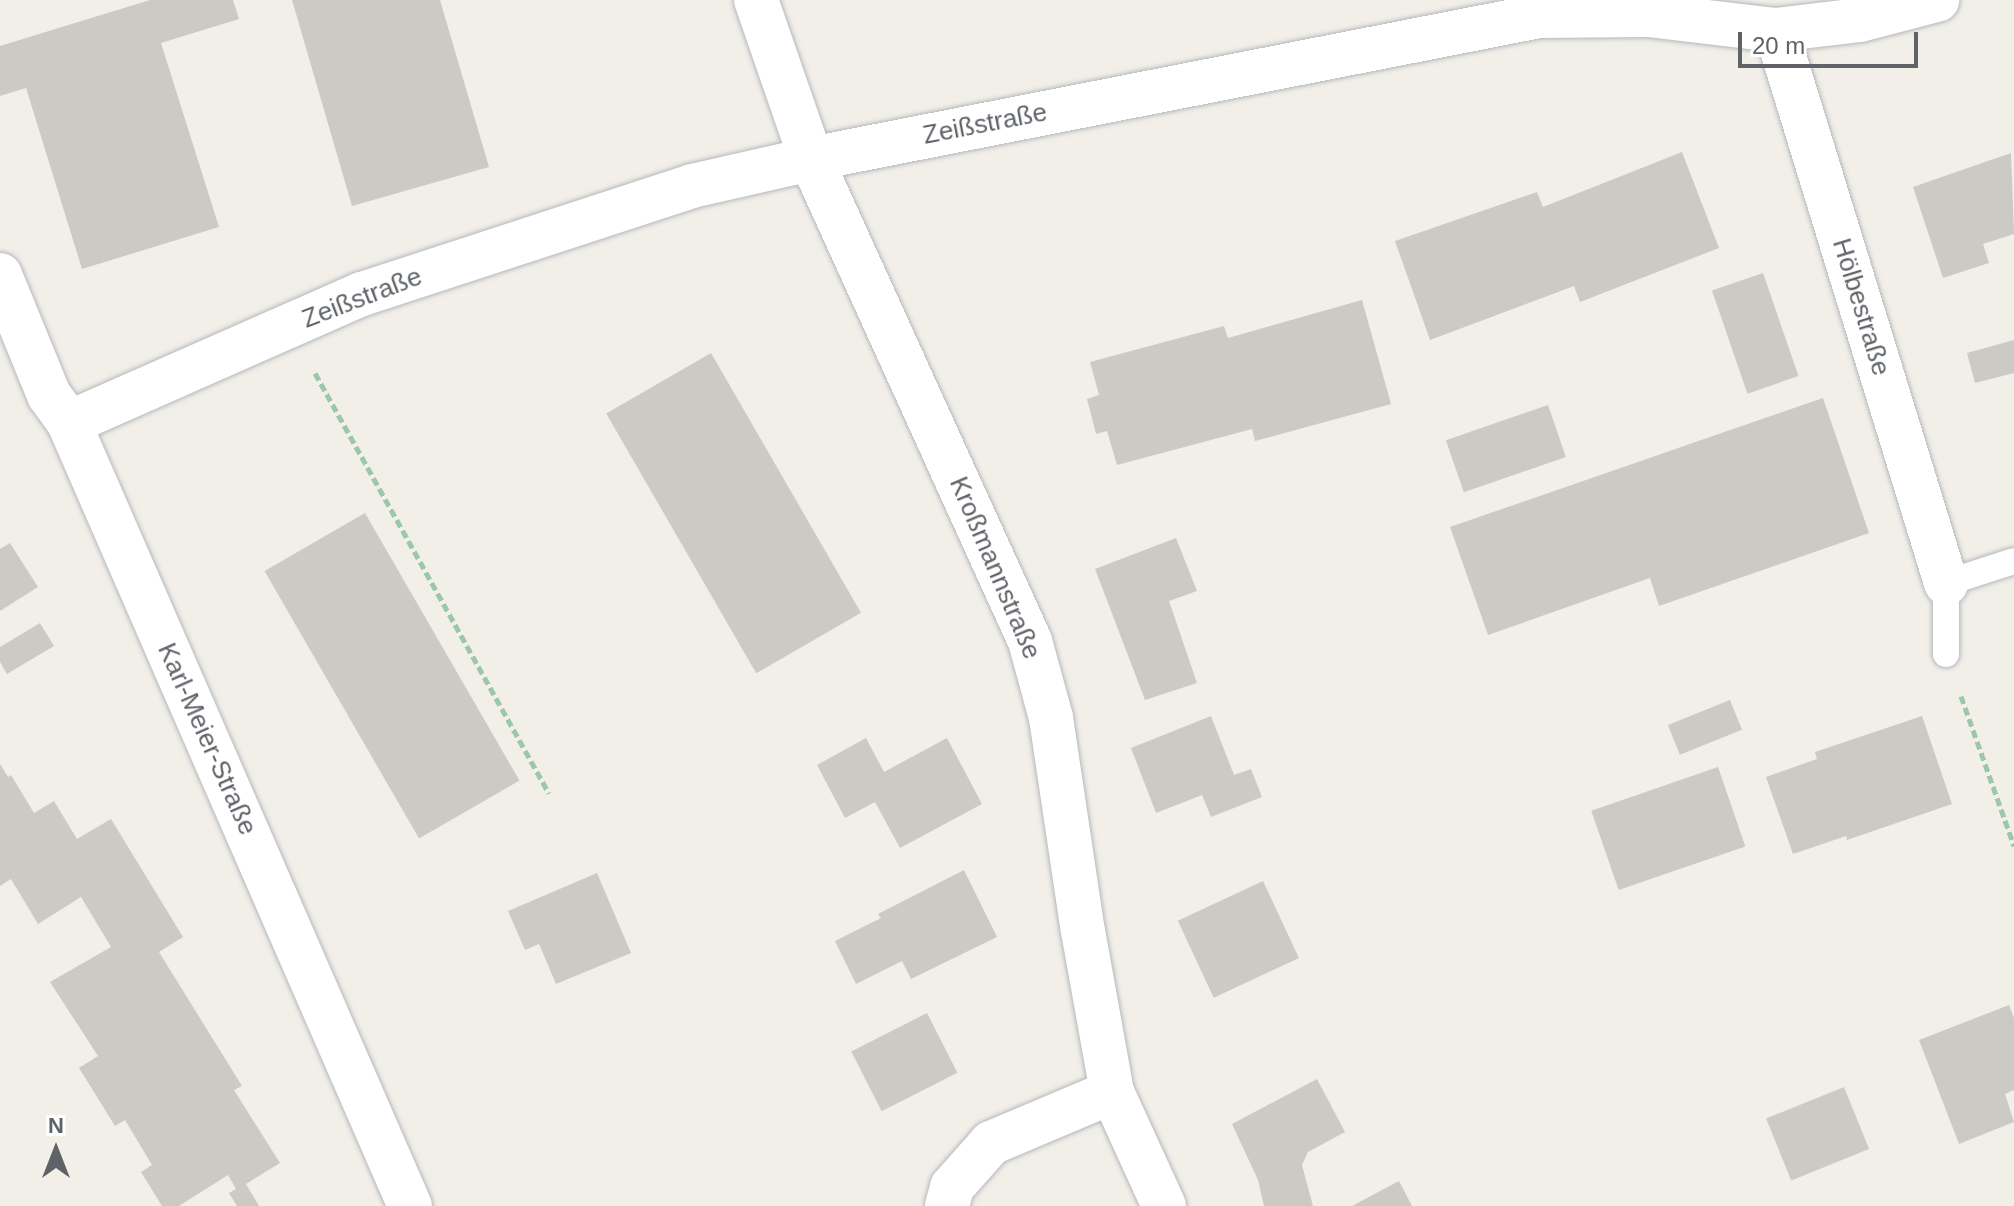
<!DOCTYPE html>
<html>
<head>
<meta charset="utf-8">
<style>
  body { margin:0 }
  #map { position:relative; width:2014px; height:1206px; overflow:hidden; background:#f1efe8; font-family:Arial,sans-serif }
  div>[style] { position:absolute }
  [style*='--x'] { left:calc(var(--x)*1px); top:calc(var(--y)*1px); width:calc(var(--w)*1px); rotate:calc(var(--a)*1deg) }
  .building>* { inset:0; background:#cccac5; transform-origin:0 0 }
  .path>* { height:5px; margin-top:-2.5px; transform-origin:0; background:repeating-linear-gradient(90deg,#9cc7a9 0 8px,transparent 0 12px) }
  .roads { filter:drop-shadow(0 0 2px #b5b8bc) drop-shadow(0 0 2px #b5b8bc) }
  .service>* { height:26px; margin:-13px; padding:0 13px; transform-origin:13px; border-radius:13px; background:#fff }
  .minor>* { height:44px; margin:-22px; padding:0 22px; transform-origin:22px; border-radius:22px; background:#fff }
  span { translate:-50% -50%; white-space:nowrap; text-align:center; line-height:1.15; -webkit-text-stroke:7px #fff; paint-order:stroke }
  .street-label { font-size:26px; color:#5f6368 }
  .north { position:absolute; left:16px; top:1110px; width:80px; height:80px; -webkit-text-stroke:6px #fff; paint-order:stroke; rotate:0deg; font-size:22px; font-weight:700; line-height:32px; text-align:center; color:#5f6368 }
  .north::after { content:''; display:block; margin:auto; width:28px; height:36px; background:#5f6368; clip-path:polygon(50% 0,100% 100%,50% 72%,0 100%) }
  .scale { position:absolute; left:1738px; top:32px; width:180px; height:36px; box-sizing:border-box; border:4px solid #5f6368; border-top:0; padding-left:10px; font-size:24px; line-height:28px; white-space:nowrap; color:#5f6368; -webkit-text-stroke:6px #fff; paint-order:stroke }
</style>
</head>
<body>
<div id="map">
  <div class="building">
    <div style="clip-path:polygon(150px 0,233px 0,239px 19px,161px 43px,219px 227px,82px 269px,26px 88px,0 96px,0 46px)"></div>
    <div style="clip-path:polygon(292px 0,440px 0,489px 167px,352px 206px)"></div>
    <div style="clip-path:polygon(1682px 152px,1719px 248px,1580px 302px,1574px 286px,1430px 340px,1395px 241px,1537px 192px,1543px 207px)"></div>
    <div style="clip-path:polygon(2011px 153px,2014px 234px,1983px 244px,1989px 263px,1943px 278px,1913px 187px)"></div>
    <div style="left:1763px;top:273px;width:109px;height:54px;rotate:71deg"></div>
    <div style="clip-path:polygon(1362px 300px,1391px 404px,1255px 441px,1252px 429px,1117px 465px,1107px 431px,1096px 434px,1087px 399px,1099px 395px,1090px 362px,1224px 326px,1228px 338px)"></div>
    <div style="clip-path:polygon(2014px 340px,2014px 373px,1975px 383px,1967px 353px)"></div>
    <div style="left:711px;top:353px;width:300px;height:121px;rotate:60deg"></div>
    <div style="clip-path:polygon(1823px 398px,1869px 533px,1659px 606px,1650px 578px,1488px 635px,1450px 527px)"></div>
    <div style="left:1548px;top:405px;width:55px;height:108px;rotate:71deg"></div>
    <div style="left:365px;top:513px;width:309px;height:116px;rotate:60deg"></div>
    <div style="clip-path:polygon(1176px 538px,1197px 591px,1169px 601px,1197px 683px,1145px 700px,1095px 569px)"></div>
    <div style="clip-path:polygon(10px 543px,38px 587px,0 611px,0 549px)"></div>
    <div style="clip-path:polygon(40px 623px,54px 646px,7px 674px,0 662px,0 647px)"></div>
    <div style="left:1730px;top:700px;width:32px;height:67px;rotate:68deg"></div>
    <div style="clip-path:polygon(1211px 716px,1234px 775px,1251px 769px,1262px 797px,1211px 817px,1202px 795px,1156px 813px,1131px 748px)"></div>
    <div style="clip-path:polygon(1922px 716px,1952px 804px,1847px 840px,1846px 836px,1793px 854px,1766px 777px,1817px 759px,1815px 752px)"></div>
    <div style="clip-path:polygon(866px 738px,884px 772px,947px 738px,982px 804px,900px 848px,875px 802px,845px 818px,817px 765px)"></div>
    <div style="clip-path:polygon(0 764px,8px 777px,11px 775px,34px 813px,54px 801px,77px 839px,111px 819px,183px 937px,159px 952px,242px 1086px,234px 1090px,280px 1163px,246px 1184px,259px 1206px,237px 1206px,229px 1193px,236px 1189px,228px 1175px,179px 1206px,162px 1206px,141px 1172px,152px 1165px,125px 1120px,115px 1126px,79px 1068px,98px 1056px,50px 982px,111px 947px,81px 897px,38px 924px,11px 879px,0 886px)"></div>
    <div style="left:1718px;top:767px;width:84px;height:134px;rotate:71deg"></div>
    <div style="clip-path:polygon(964px 870px,997px 937px,911px 979px,902px 961px,856px 984px,835px 941px,881px 918px,878px 914px)"></div>
    <div style="clip-path:polygon(597px 873px,631px 953px,556px 984px,539px 944px,525px 950px,508px 911px)"></div>
    <div style="left:1263px;top:881px;width:85px;height:94px;rotate:65deg"></div>
    <div style="clip-path:polygon(2009px 1005px,2014px 1018px,2014px 1090px,2005px 1094px,2014px 1122px,1959px 1144px,1919px 1040px)"></div>
    <div style="left:927px;top:1013px;width:67px;height:85px;rotate:63deg"></div>
    <div style="clip-path:polygon(1317px 1079px,1345px 1132px,1308px 1152px,1302px 1165px,1313px 1206px,1264px 1206px,1258px 1180px,1232px 1124px)"></div>
    <div style="left:1844px;top:1087px;width:67px;height:84px;rotate:68deg"></div>
    <div style="clip-path:polygon(1399px 1181px,1412px 1206px,1352px 1206px)"></div>
  </div>
  <div class="path">
    <div style="--x:315;--y:373;--w:481;--a:60.9"></div>
    <div style="--x:1961;--y:696;--w:159;--a:70.5"></div>
  </div>
  <div class="roads">
    <div class="service">
      <div style="--x:1946;--y:654;--w:71;--a:-90"></div>
      <div style="--x:1946;--y:583;--w:71;--a:-17.9"></div>
    </div>
    <div class="minor">
      <div style="--x:756;--y:0;--w:168;--a:70.9"></div>
      <div style="--x:811;--y:159;--w:529;--a:65.57"></div>
      <div style="--x:1030;--y:641;--w:80;--a:74.7"></div>
      <div style="--x:1051;--y:718;--w:215;--a:81.5"></div>
      <div style="--x:1083;--y:931;--w:164;--a:79.8"></div>
      <div style="--x:1112;--y:1092;--w:125;--a:65.5"></div>
      <div style="--x:1776;--y:30;--w:579;--a:72.91"></div>
      <div style="--x:0;--y:275;--w:130;--a:67.8"></div>
      <div style="--x:49;--y:395;--w:34;--a:54"></div>
      <div style="--x:69;--y:423;--w:854;--a:66.47"></div>
      <div style="--x:69;--y:423;--w:320;--a:-23.8"></div>
      <div style="--x:362;--y:294;--w:347;--a:-18.1"></div>
      <div style="--x:692;--y:186;--w:122;--a:-12.8"></div>
      <div style="--x:811;--y:159;--w:742;--a:-11.11"></div>
      <div style="--x:1539;--y:16;--w:109;--a:-0.5"></div>
      <div style="--x:1648;--y:15;--w:129;--a:6.7"></div>
      <div style="--x:1776;--y:30;--w:85;--a:-6.8"></div>
      <div style="--x:1860;--y:20;--w:80;--a:-14.6"></div>
      <div style="--x:947;--y:1206;--w:20;--a:-75"></div>
      <div style="--x:952;--y:1187;--w:59;--a:-48.4"></div>
      <div style="--x:991;--y:1143;--w:131;--a:-22.9"></div>
    </div>
  </div>
  <div class="street-label">
    <span style="left:985px;top:124px;rotate:-11deg">Zeißstraße</span>
    <span style="left:362px;top:298px;rotate:-21deg">Zeißstraße</span>
    <span style="left:1861px;top:307px;rotate:73deg">Hölbestraße</span>
    <span style="left:995px;top:568px;rotate:67deg">Kroßmannstraße</span>
    <span style="left:207px;top:739px;rotate:66deg">Karl-Meier-Straße</span>
  </div>
  <div class="north">N</div>
  <div class="scale">20 m</div>
</div>
</body>
</html>
